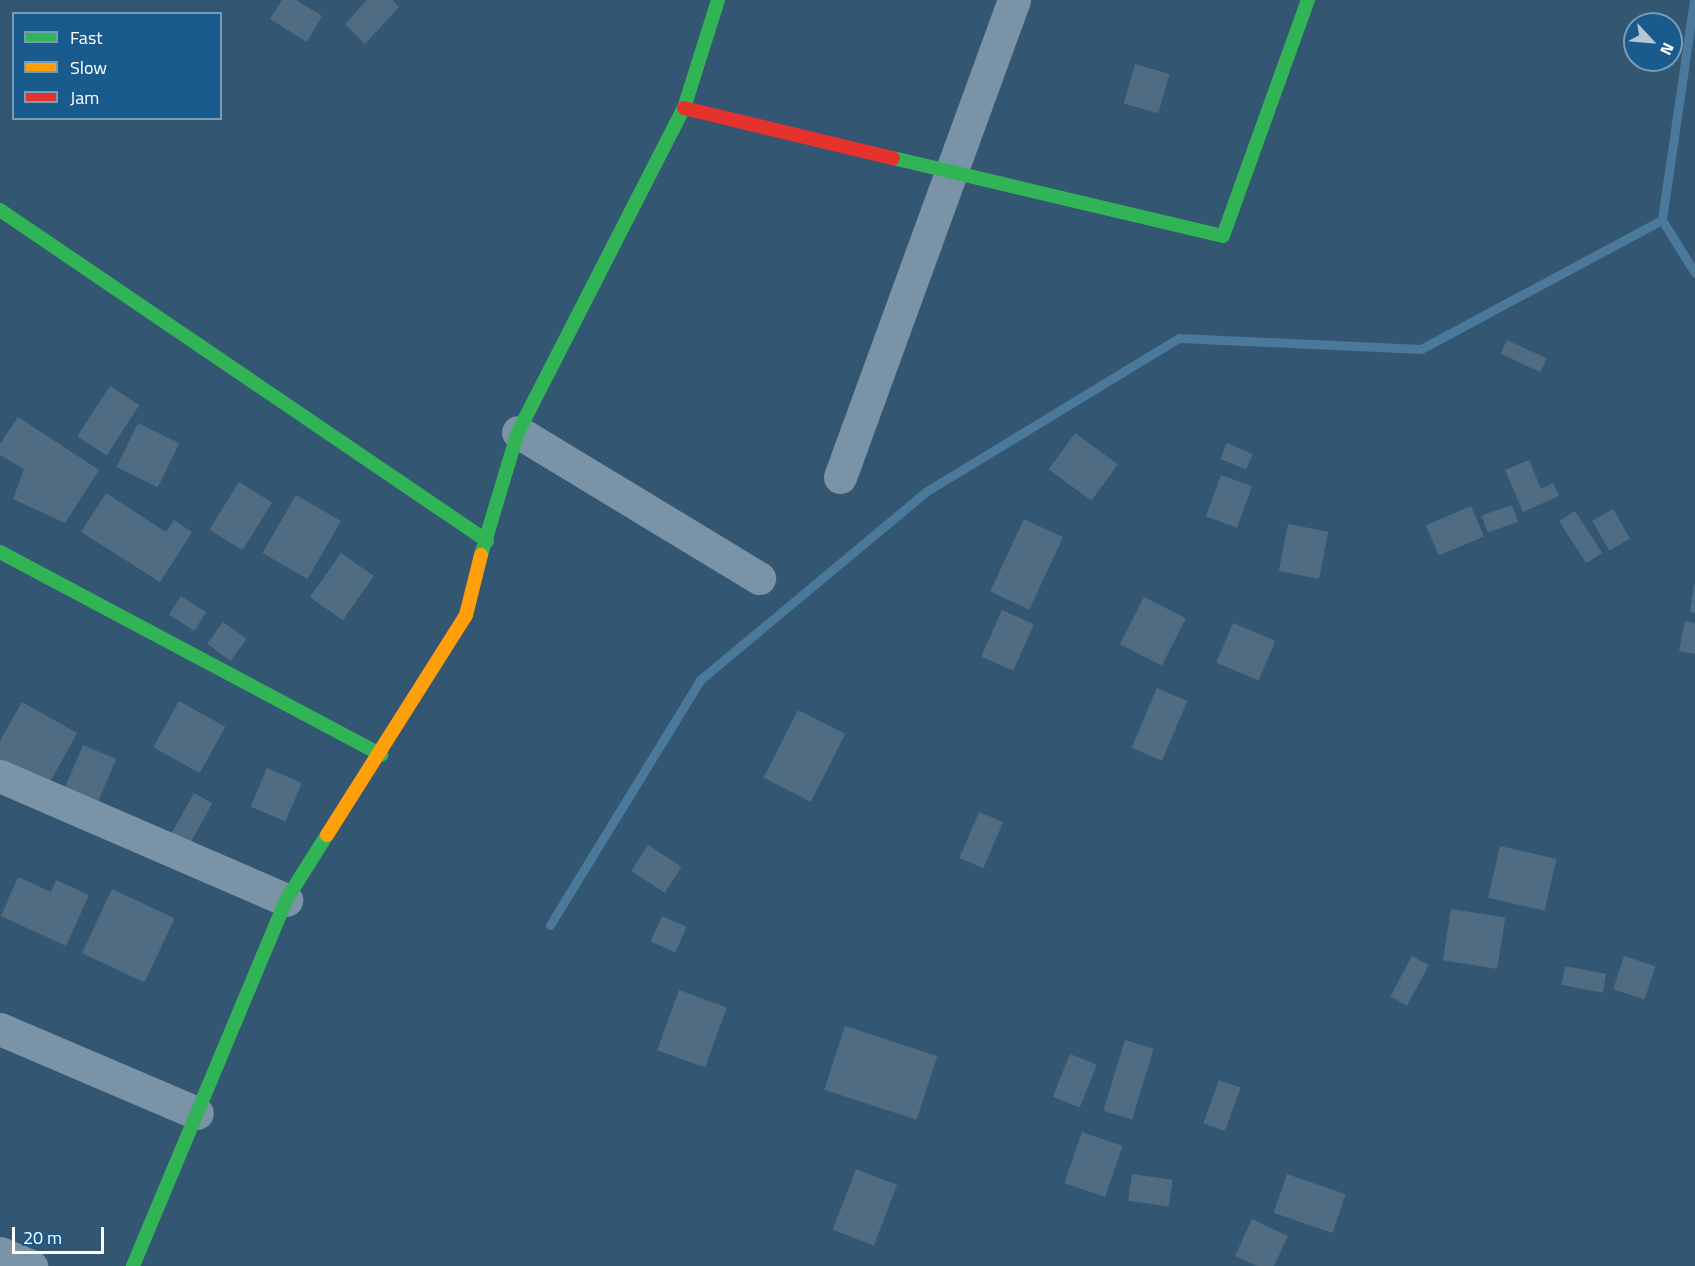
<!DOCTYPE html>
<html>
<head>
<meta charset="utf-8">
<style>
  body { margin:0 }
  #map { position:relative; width:1695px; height:1266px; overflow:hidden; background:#335772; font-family:"Titillium Web",sans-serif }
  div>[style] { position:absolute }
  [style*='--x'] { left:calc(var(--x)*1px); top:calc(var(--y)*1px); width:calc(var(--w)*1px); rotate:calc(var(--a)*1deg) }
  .stream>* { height:9px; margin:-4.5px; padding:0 4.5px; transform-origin:4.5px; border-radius:4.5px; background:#4a799b }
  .building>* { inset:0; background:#506c82; transform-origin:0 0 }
  .street>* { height:33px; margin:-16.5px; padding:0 16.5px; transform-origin:16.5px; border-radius:16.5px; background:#7a93a6 }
  .fast>* { height:14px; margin:-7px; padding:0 7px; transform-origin:7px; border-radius:7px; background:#30b455 }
  .slow>* { height:14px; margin:-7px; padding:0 7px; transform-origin:7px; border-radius:7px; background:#ff9f0a }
  .jam>* { height:14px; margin:-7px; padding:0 7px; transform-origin:7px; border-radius:7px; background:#e5322d }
  span { translate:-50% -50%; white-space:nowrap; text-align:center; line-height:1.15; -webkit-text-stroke:5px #195b8c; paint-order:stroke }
  .legend { position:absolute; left:12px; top:12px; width:210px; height:108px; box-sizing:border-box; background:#195b8c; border:2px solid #759dba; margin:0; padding:8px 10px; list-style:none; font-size:18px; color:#fff }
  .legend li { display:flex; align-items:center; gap:12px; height:30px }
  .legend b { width:30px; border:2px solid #759dba }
  .north { position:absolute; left:1623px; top:12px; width:60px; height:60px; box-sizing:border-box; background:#195b8c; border:2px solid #759dba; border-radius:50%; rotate:116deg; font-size:16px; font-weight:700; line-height:24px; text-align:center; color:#fff }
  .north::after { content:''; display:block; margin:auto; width:21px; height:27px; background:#b8c4ce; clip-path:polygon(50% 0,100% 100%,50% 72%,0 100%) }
  .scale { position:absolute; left:12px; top:1227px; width:92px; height:27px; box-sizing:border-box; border:3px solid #fff; border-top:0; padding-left:8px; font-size:18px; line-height:21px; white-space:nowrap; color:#fff; -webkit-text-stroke:4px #195b8c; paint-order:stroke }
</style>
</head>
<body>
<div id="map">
  <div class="stream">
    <div style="--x:1694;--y:0;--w:222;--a:98.3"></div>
    <div style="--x:1662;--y:220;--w:62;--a:58.1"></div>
    <div style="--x:550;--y:925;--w:287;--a:-58.5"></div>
    <div style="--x:700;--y:680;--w:295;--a:-39.8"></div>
    <div style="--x:927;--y:491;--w:295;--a:-31.3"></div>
    <div style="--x:1179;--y:338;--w:242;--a:2.6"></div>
    <div style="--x:1421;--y:349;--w:273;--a:-28.2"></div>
  </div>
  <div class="building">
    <div style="clip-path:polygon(282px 0,296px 0,322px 16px,307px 42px,270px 19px)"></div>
    <div style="clip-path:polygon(367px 0,392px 0,399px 7px,365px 44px,345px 24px)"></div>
    <div style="left:1135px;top:64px;width:36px;height:41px;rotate:16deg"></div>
    <div style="left:1507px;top:340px;width:44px;height:15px;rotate:25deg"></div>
    <div style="left:110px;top:386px;width:35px;height:60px;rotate:33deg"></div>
    <div style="clip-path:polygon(18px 417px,99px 470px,65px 523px,13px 499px,24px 469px,0 455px,0 444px)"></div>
    <div style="left:138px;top:423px;width:46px;height:49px;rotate:26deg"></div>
    <div style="left:1075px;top:433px;width:53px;height:45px;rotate:36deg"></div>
    <div style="left:1227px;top:443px;width:28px;height:17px;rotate:23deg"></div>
    <div style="clip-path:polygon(1529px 460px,1541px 489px,1553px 483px,1559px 496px,1523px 512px,1505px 470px)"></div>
    <div style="left:1221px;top:475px;width:33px;height:44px;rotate:20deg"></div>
    <div style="left:239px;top:482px;width:39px;height:56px;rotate:32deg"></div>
    <div style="clip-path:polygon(106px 493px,166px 532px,174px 520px,192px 532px,160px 582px,81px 532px)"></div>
    <div style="left:296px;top:495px;width:52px;height:67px;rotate:30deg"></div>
    <div style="left:1512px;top:505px;width:18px;height:32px;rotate:71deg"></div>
    <div style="left:1471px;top:506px;width:33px;height:49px;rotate:67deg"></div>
    <div style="left:1613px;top:509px;width:34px;height:24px;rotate:60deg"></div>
    <div style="left:1575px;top:511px;width:50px;height:19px;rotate:57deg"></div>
    <div style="left:1024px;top:519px;width:43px;height:80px;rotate:25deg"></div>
    <div style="left:1288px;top:524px;width:41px;height:48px;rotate:11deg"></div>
    <div style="left:341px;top:553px;width:40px;height:54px;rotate:35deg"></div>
    <div style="clip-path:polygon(1694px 585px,1695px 585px,1695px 613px,1690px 612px)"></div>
    <div style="left:181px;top:596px;width:30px;height:22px;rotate:33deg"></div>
    <div style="left:1144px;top:597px;width:47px;height:53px;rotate:27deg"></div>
    <div style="left:1002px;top:610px;width:35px;height:51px;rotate:24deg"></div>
    <div style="clip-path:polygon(1685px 621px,1695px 623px,1695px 654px,1679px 651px)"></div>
    <div style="left:223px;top:622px;width:29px;height:27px;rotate:36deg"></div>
    <div style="left:1233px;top:623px;width:46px;height:43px;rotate:23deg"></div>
    <div style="left:1157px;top:688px;width:33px;height:65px;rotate:23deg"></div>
    <div style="left:179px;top:701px;width:53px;height:53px;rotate:29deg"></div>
    <div style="clip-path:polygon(22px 702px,77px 733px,45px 791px,0 766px,0 741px)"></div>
    <div style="left:798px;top:710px;width:53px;height:76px;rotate:27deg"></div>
    <div style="left:83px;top:745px;width:36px;height:53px;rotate:23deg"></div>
    <div style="left:267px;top:768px;width:38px;height:42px;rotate:23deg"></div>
    <div style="left:194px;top:793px;width:21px;height:47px;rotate:29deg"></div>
    <div style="left:979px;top:812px;width:26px;height:50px;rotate:23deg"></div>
    <div style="left:648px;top:845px;width:40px;height:31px;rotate:33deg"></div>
    <div style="left:1500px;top:846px;width:58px;height:53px;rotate:13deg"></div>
    <div style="clip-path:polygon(18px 877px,51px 892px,56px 880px,89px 895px,66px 946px,1px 916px)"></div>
    <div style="left:112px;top:889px;width:69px;height:71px;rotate:25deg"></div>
    <div style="left:1451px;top:909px;width:55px;height:52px;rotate:9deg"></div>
    <div style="left:662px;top:916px;width:27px;height:28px;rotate:24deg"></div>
    <div style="left:1412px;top:956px;width:19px;height:46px;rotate:28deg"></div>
    <div style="left:1624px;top:956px;width:33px;height:35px;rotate:18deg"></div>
    <div style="left:1565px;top:966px;width:42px;height:19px;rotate:11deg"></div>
    <div style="left:679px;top:990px;width:51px;height:64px;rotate:20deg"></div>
    <div style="left:845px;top:1026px;width:97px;height:67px;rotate:18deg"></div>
    <div style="left:1125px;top:1040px;width:30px;height:74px;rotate:17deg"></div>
    <div style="left:1070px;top:1054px;width:29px;height:46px;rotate:22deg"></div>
    <div style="left:1219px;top:1080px;width:23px;height:46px;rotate:20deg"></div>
    <div style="left:1082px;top:1132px;width:43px;height:54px;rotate:19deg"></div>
    <div style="left:856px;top:1169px;width:44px;height:65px;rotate:21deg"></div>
    <div style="left:1132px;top:1174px;width:41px;height:27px;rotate:8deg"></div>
    <div style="left:1287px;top:1174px;width:62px;height:41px;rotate:19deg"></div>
    <div style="clip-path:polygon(1252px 1219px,1288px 1236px,1274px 1266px,1257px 1266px,1235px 1256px)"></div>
  </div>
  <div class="street">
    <div style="--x:518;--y:432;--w:282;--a:31.2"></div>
    <div style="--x:840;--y:477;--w:508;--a:-69.96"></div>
    <div style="--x:0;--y:776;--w:312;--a:23.4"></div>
    <div style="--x:0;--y:1029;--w:214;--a:23.1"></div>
    <div style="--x:0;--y:1253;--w:34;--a:23"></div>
  </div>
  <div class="fast">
    <div style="--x:893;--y:158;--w:339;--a:13.3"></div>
    <div style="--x:1223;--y:236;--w:251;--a:-70.2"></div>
    <div style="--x:0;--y:210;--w:589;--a:34.2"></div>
    <div style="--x:0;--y:552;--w:432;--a:28"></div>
    <div style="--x:481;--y:555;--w:128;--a:-73.3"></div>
    <div style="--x:518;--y:432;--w:364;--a:-62.9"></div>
    <div style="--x:684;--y:108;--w:113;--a:-72.5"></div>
    <div style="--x:133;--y:1266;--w:397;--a:-67.3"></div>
    <div style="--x:286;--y:900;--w:77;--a:-57.8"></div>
  </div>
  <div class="slow">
    <div style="--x:327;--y:835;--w:260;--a:-57.7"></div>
    <div style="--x:466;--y:615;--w:62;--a:-76"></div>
  </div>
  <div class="jam">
    <div style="--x:684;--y:108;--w:215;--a:13.5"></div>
  </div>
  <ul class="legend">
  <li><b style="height:8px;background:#30b455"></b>Fast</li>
  <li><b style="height:8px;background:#ff9f0a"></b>Slow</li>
  <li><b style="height:8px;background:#e5322d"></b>Jam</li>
  </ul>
  <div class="north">N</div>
  <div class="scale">20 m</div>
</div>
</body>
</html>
